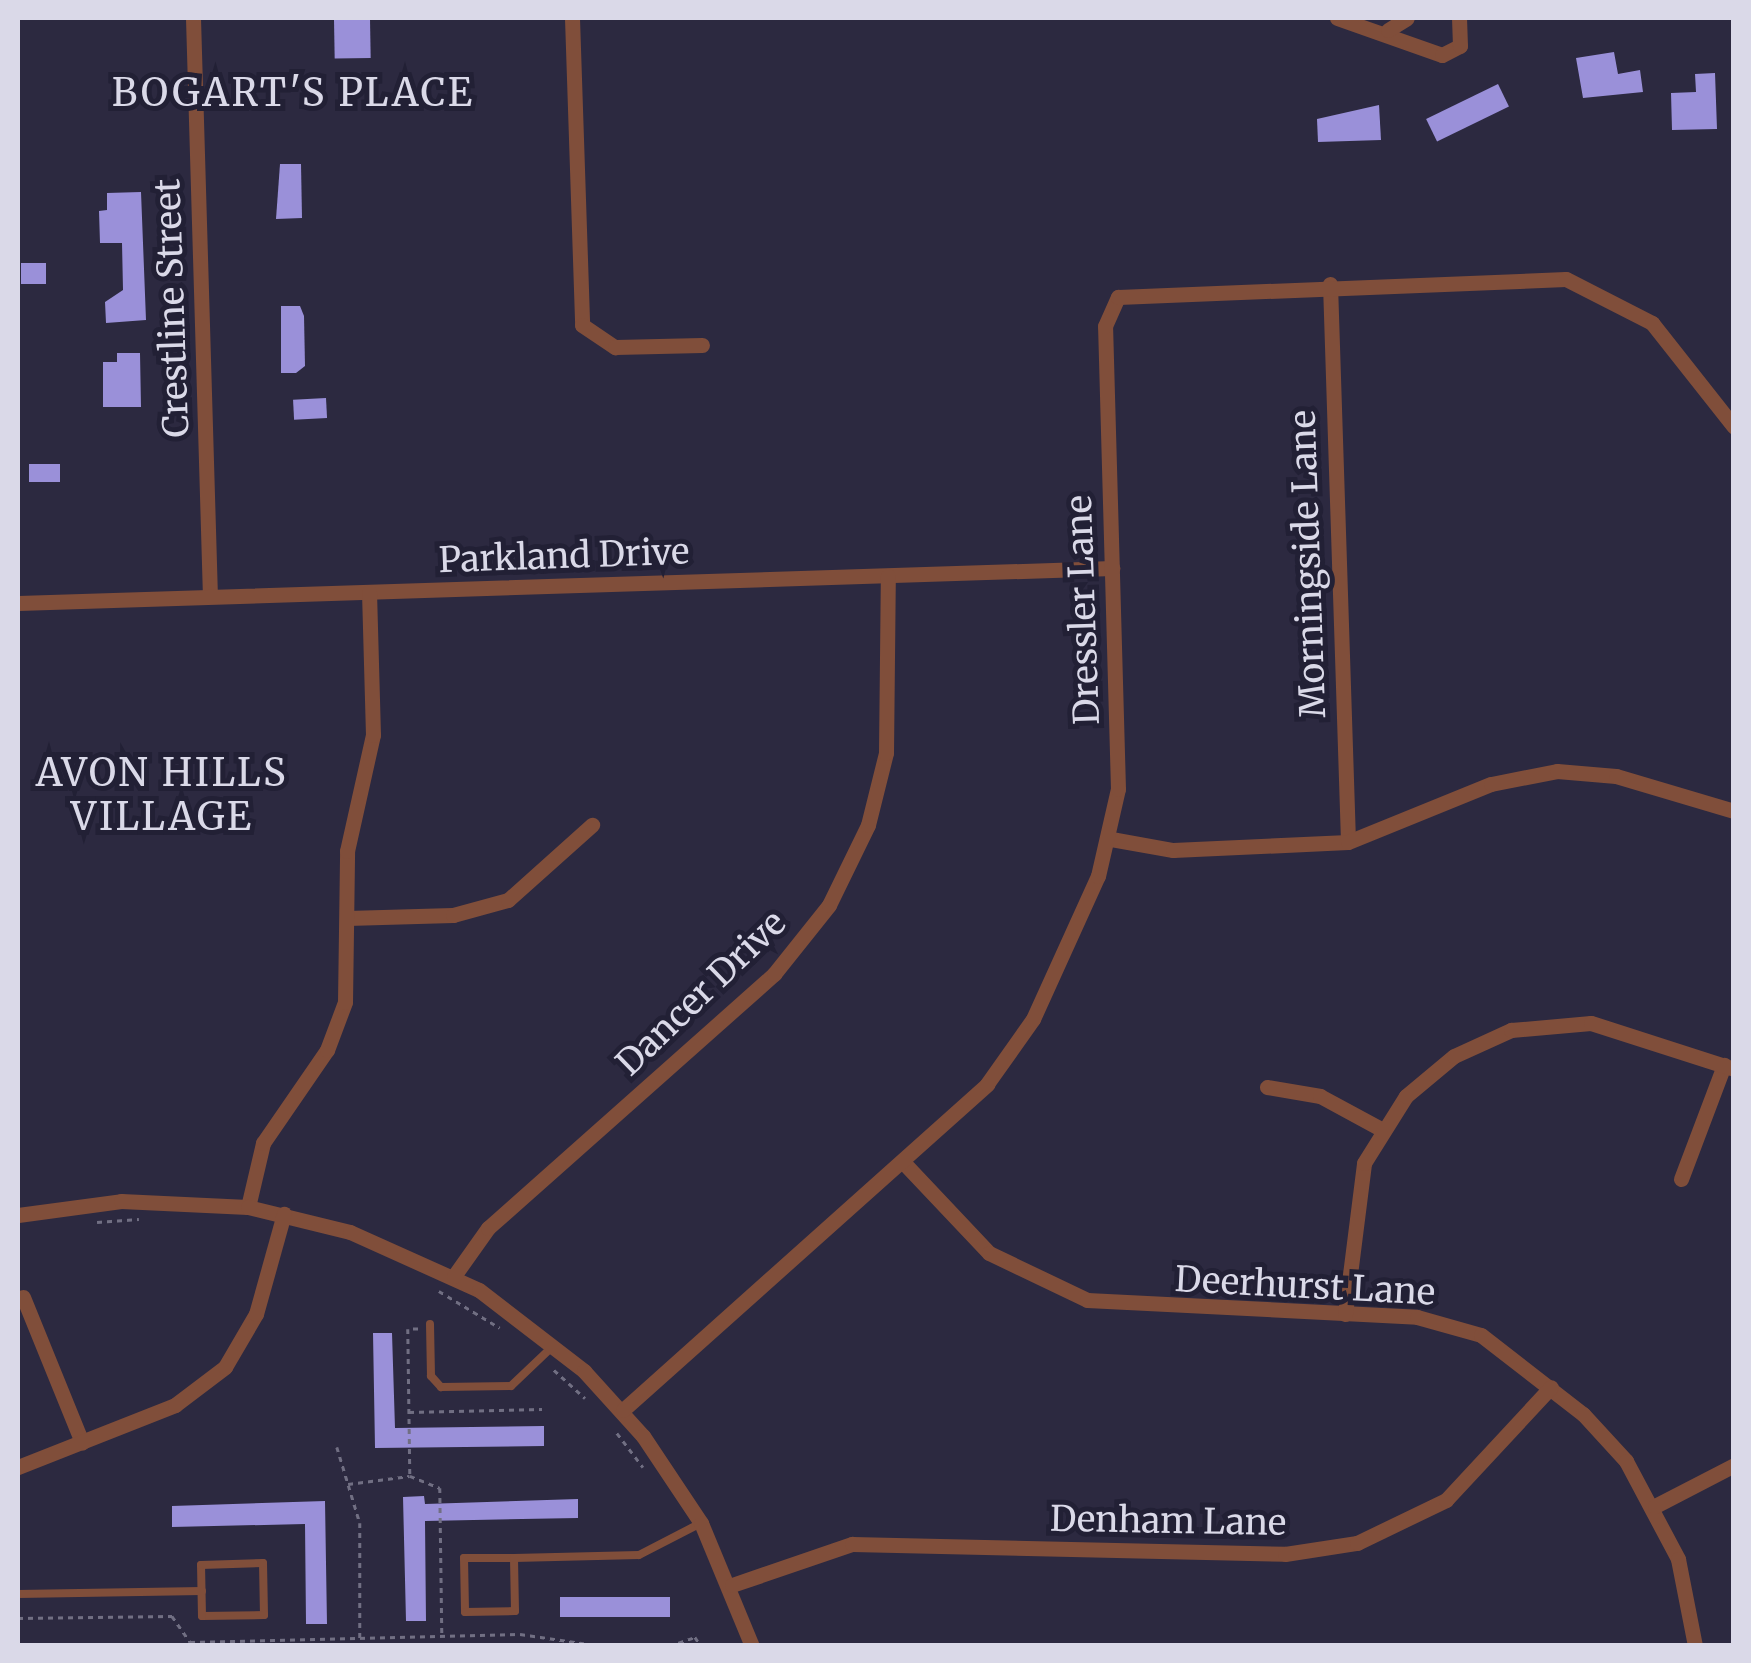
<!DOCTYPE html>
<html>
<head>
<meta charset="utf-8">
<style>
  body { margin:0 }
  #map { position:relative; width:1751px; height:1663px; overflow:hidden; background:#2c2940; font-family:Merriweather,serif }
  div>[style] { position:absolute }
  [style*='--x'] { left:calc(var(--x)*1px); top:calc(var(--y)*1px); width:calc(var(--w)*1px); rotate:calc(var(--a)*1deg) }
  .building>* { inset:0; background:#9a90d9; transform-origin:0 0 }
  .path>* { height:2.5px; margin-top:-1.25px; transform-origin:0; background:repeating-linear-gradient(90deg,#716f83 0 5px,transparent 0 10px) }
  .lane>* { height:8px; margin:-4px; padding:0 4px; transform-origin:4px; border-radius:4px; background:#804e3a }
  .street>* { height:15px; margin:-7.5px; padding:0 7.5px; transform-origin:7.5px; border-radius:7.5px; background:#804e3a }
  span { translate:-50% -50%; white-space:nowrap; text-align:center; line-height:1.15; -webkit-text-stroke:10px #222035; paint-order:stroke }
  .street-label { font-size:35px; color:#dad9e8 }
  .neighbourhood-label { font-size:38px; color:#dad9e8; letter-spacing:2.5px }
  .frame { position:absolute; inset:0; border:20px solid #dad9e8; pointer-events:none }
</style>
</head>
<body>
<div id="map">
  <div class="building">
    <div style="left:370px;top:19px;width:39px;height:36px;rotate:89deg"></div>
    <div style="clip-path:polygon(1614px 52px,1618px 74px,1640px 70px,1643px 92px,1583px 98px,1576px 58px)"></div>
    <div style="clip-path:polygon(1715px 73px,1717px 129px,1672px 130px,1671px 93px,1696px 92px,1695px 74px)"></div>
    <div style="left:1498px;top:84px;width:25px;height:80px;rotate:64deg"></div>
    <div style="clip-path:polygon(1379px 105px,1381px 140px,1318px 142px,1317px 119px)"></div>
    <div style="clip-path:polygon(280px 164px,301px 164px,302px 218px,276px 219px)"></div>
    <div style="clip-path:polygon(141px 192px,146px 320px,106px 323px,105px 302px,123px 290px,122px 243px,100px 243px,99px 211px,107px 210px,107px 193px)"></div>
    <div style="left:21px;top:263px;width:25px;height:21px"></div>
    <div style="clip-path:polygon(281px 306px,300px 306px,304px 316px,305px 366px,296px 373px,281px 373px)"></div>
    <div style="clip-path:polygon(117px 353px,140px 353px,141px 407px,103px 407px,103px 362px,117px 362px)"></div>
    <div style="left:326px;top:398px;width:20px;height:33px;rotate:87deg"></div>
    <div style="left:29px;top:464px;width:31px;height:18px"></div>
    <div style="clip-path:polygon(373px 1333px,392px 1333px,395px 1428px,544px 1426px,544px 1446px,375px 1448px)"></div>
    <div style="clip-path:polygon(424px 1496px,425px 1504px,578px 1499px,578px 1518px,425px 1521px,426px 1621px,406px 1621px,403px 1497px)"></div>
    <div style="clip-path:polygon(325px 1501px,327px 1624px,306px 1624px,305px 1524px,172px 1527px,172px 1506px)"></div>
    <div style="left:670px;top:1597px;width:20px;height:110px;rotate:90deg"></div>
  </div>
  <div class="path">
    <div style="--x:97;--y:1222;--w:42;--a:-4.1"></div>
    <div style="--x:439;--y:1291;--w:71;--a:31.2"></div>
    <div style="--x:418;--y:1329;--w:10;--a:180"></div>
    <div style="--x:408;--y:1329;--w:147;--a:89.2"></div>
    <div style="--x:410;--y:1476;--w:32;--a:22"></div>
    <div style="--x:440;--y:1488;--w:146;--a:89.2"></div>
    <div style="--x:554;--y:1370;--w:42;--a:42.1"></div>
    <div style="--x:409;--y:1412;--w:133;--a:-1.3"></div>
    <div style="--x:617;--y:1433;--w:43;--a:52.6"></div>
    <div style="--x:337;--y:1447;--w:79;--a:73.2"></div>
    <div style="--x:360;--y:1523;--w:123;--a:90"></div>
    <div style="--x:348;--y:1484;--w:62;--a:-7.5"></div>
    <div style="--x:18;--y:1618;--w:154;--a:-0.7"></div>
    <div style="--x:172;--y:1616;--w:32;--a:55"></div>
    <div style="--x:190;--y:1642;--w:330;--a:-1.4"></div>
    <div style="--x:520;--y:1634;--w:83;--a:8.3"></div>
    <div style="--x:669;--y:1646;--w:28;--a:-19"></div>
    <div style="--x:695;--y:1637;--w:11;--a:56"></div>
  </div>
  <div class="lane">
    <div style="--x:430;--y:1324;--w:52;--a:88.9"></div>
    <div style="--x:431;--y:1376;--w:15;--a:48"></div>
    <div style="--x:441;--y:1387;--w:70;--a:-0.8"></div>
    <div style="--x:511;--y:1386;--w:59;--a:-43.6"></div>
    <div style="--x:514;--y:1558;--w:50;--a:180"></div>
    <div style="--x:464;--y:1558;--w:54;--a:88.9"></div>
    <div style="--x:465;--y:1612;--w:50;--a:-1.1"></div>
    <div style="--x:515;--y:1611;--w:53;--a:-91.1"></div>
    <div style="--x:514;--y:1558;--w:125;--a:-1.4"></div>
    <div style="--x:639;--y:1555;--w:70;--a:-27.3"></div>
    <div style="--x:263;--y:1563;--w:52;--a:88.9"></div>
    <div style="--x:264;--y:1615;--w:62;--a:179.1"></div>
    <div style="--x:202;--y:1616;--w:51;--a:-91.1"></div>
    <div style="--x:201;--y:1565;--w:62;--a:-1.8"></div>
    <div style="--x:18;--y:1594;--w:184;--a:-0.9"></div>
  </div>
  <div class="street">
    <div style="--x:193;--y:18;--w:578;--a:88.32"></div>
    <div style="--x:572;--y:18;--w:307;--a:88.1"></div>
    <div style="--x:582;--y:325;--w:40;--a:34"></div>
    <div style="--x:615;--y:347;--w:87;--a:-1.3"></div>
    <div style="--x:1337;--y:18;--w:111;--a:19.4"></div>
    <div style="--x:1442;--y:55;--w:20;--a:-27"></div>
    <div style="--x:1460;--y:46;--w:28;--a:-92"></div>
    <div style="--x:1388;--y:30;--w:22;--a:-32"></div>
    <div style="--x:1330;--y:284;--w:558;--a:88.15"></div>
    <div style="--x:18;--y:603;--w:1095;--a:-1.83"></div>
    <div style="--x:1111;--y:839;--w:63;--a:10.1"></div>
    <div style="--x:1173;--y:850;--w:175;--a:-2.6"></div>
    <div style="--x:1348;--y:842;--w:154;--a:-22.1"></div>
    <div style="--x:1491;--y:784;--w:67;--a:-11.1"></div>
    <div style="--x:1557;--y:771;--w:59;--a:4.8"></div>
    <div style="--x:1616;--y:776;--w:123;--a:16.5"></div>
    <div style="--x:347;--y:918;--w:106;--a:-1.6"></div>
    <div style="--x:453;--y:915;--w:57;--a:-15.3"></div>
    <div style="--x:508;--y:900;--w:113;--a:-41.8"></div>
    <div style="--x:1267;--y:1087;--w:54;--a:9.6"></div>
    <div style="--x:1320;--y:1096;--w:69;--a:28.4"></div>
    <div style="--x:903;--y:1162;--w:125;--a:46.6"></div>
    <div style="--x:989;--y:1253;--w:109;--a:25.6"></div>
    <div style="--x:1087;--y:1300;--w:330;--a:2.9"></div>
    <div style="--x:1417;--y:1317;--w:66;--a:15.7"></div>
    <div style="--x:1481;--y:1335;--w:129;--a:37.8"></div>
    <div style="--x:1583;--y:1414;--w:64;--a:47.5"></div>
    <div style="--x:1626;--y:1461;--w:111;--a:62"></div>
    <div style="--x:1678;--y:1559;--w:89;--a:78.9"></div>
    <div style="--x:1681;--y:1179;--w:122;--a:-69.3"></div>
    <div style="--x:248;--y:1207;--w:66;--a:-76.8"></div>
    <div style="--x:263;--y:1143;--w:113;--a:-55.5"></div>
    <div style="--x:327;--y:1050;--w:51;--a:-69.4"></div>
    <div style="--x:345;--y:1002;--w:151;--a:-89.2"></div>
    <div style="--x:347;--y:851;--w:119;--a:-77.4"></div>
    <div style="--x:373;--y:735;--w:143;--a:-91.6"></div>
    <div style="--x:18;--y:1215;--w:104;--a:-7.7"></div>
    <div style="--x:121;--y:1201;--w:127;--a:2.7"></div>
    <div style="--x:248;--y:1207;--w:105;--a:13.8"></div>
    <div style="--x:350;--y:1232;--w:141;--a:24.2"></div>
    <div style="--x:479;--y:1290;--w:133;--a:37.6"></div>
    <div style="--x:584;--y:1371;--w:88;--a:47.8"></div>
    <div style="--x:643;--y:1436;--w:105;--a:56.3"></div>
    <div style="--x:701;--y:1523;--w:133;--a:67.5"></div>
    <div style="--x:454;--y:1276;--w:59;--a:-54.7"></div>
    <div style="--x:488;--y:1228;--w:383;--a:-41.6"></div>
    <div style="--x:774;--y:974;--w:88;--a:-51.4"></div>
    <div style="--x:829;--y:905;--w:89;--a:-64"></div>
    <div style="--x:868;--y:825;--w:74;--a:-76"></div>
    <div style="--x:886;--y:753;--w:177;--a:-89.4"></div>
    <div style="--x:23;--y:1297;--w:157;--a:67.9"></div>
    <div style="--x:1345;--y:1314;--w:152;--a:-82.8"></div>
    <div style="--x:1364;--y:1163;--w:79;--a:-57.9"></div>
    <div style="--x:1406;--y:1096;--w:62;--a:-39.8"></div>
    <div style="--x:1454;--y:1056;--w:63;--a:-24.5"></div>
    <div style="--x:1511;--y:1030;--w:80;--a:-5"></div>
    <div style="--x:1591;--y:1023;--w:150;--a:17.8"></div>
    <div style="--x:623;--y:1410;--w:489;--a:-41.8"></div>
    <div style="--x:987;--y:1084;--w:80;--a:-54.7"></div>
    <div style="--x:1033;--y:1019;--w:157;--a:-65.6"></div>
    <div style="--x:1098;--y:876;--w:89;--a:-77.1"></div>
    <div style="--x:1118;--y:789;--w:463;--a:-91.6"></div>
    <div style="--x:1105;--y:326;--w:32;--a:-66"></div>
    <div style="--x:1118;--y:297;--w:448;--a:-2.3"></div>
    <div style="--x:1566;--y:279;--w:97;--a:27.1"></div>
    <div style="--x:1652;--y:323;--w:132;--a:51.7"></div>
    <div style="--x:18;--y:1467;--w:169;--a:-21.5"></div>
    <div style="--x:175;--y:1405;--w:63;--a:-37.2"></div>
    <div style="--x:225;--y:1367;--w:61;--a:-59.7"></div>
    <div style="--x:256;--y:1314;--w:104;--a:-74.4"></div>
    <div style="--x:1655;--y:1506;--w:89;--a:-27.4"></div>
    <div style="--x:732;--y:1585;--w:127;--a:-18.9"></div>
    <div style="--x:852;--y:1544;--w:433;--a:1.3"></div>
    <div style="--x:1285;--y:1554;--w:73;--a:-8.7"></div>
    <div style="--x:1357;--y:1543;--w:99;--a:-25.8"></div>
    <div style="--x:1446;--y:1500;--w:154;--a:-47.1"></div>
  </div>
  <div class="street-label">
    <span style="left:172px;top:308px;rotate:-92deg">Crestline Street</span>
    <span style="left:564px;top:556px;rotate:-2deg">Parkland Drive</span>
    <span style="left:1308px;top:564px;rotate:-92deg">Morningside Lane</span>
    <span style="left:1083px;top:610px;rotate:-92deg">Dressler Lane</span>
    <span style="left:701px;top:993px;rotate:-44deg">Dancer Drive</span>
    <span style="left:1305px;top:1286px;rotate:3deg">Deerhurst Lane</span>
    <span style="left:1168px;top:1521px;rotate:1deg">Denham Lane</span>
  </div>
  <div class="neighbourhood-label">
    <span style="left:293px;top:93px">BOGART'S PLACE</span>
    <span style="left:162px;top:795px">AVON HILLS<br>VILLAGE</span>
  </div>
  <div class="frame"></div>
</div>
</body>
</html>
